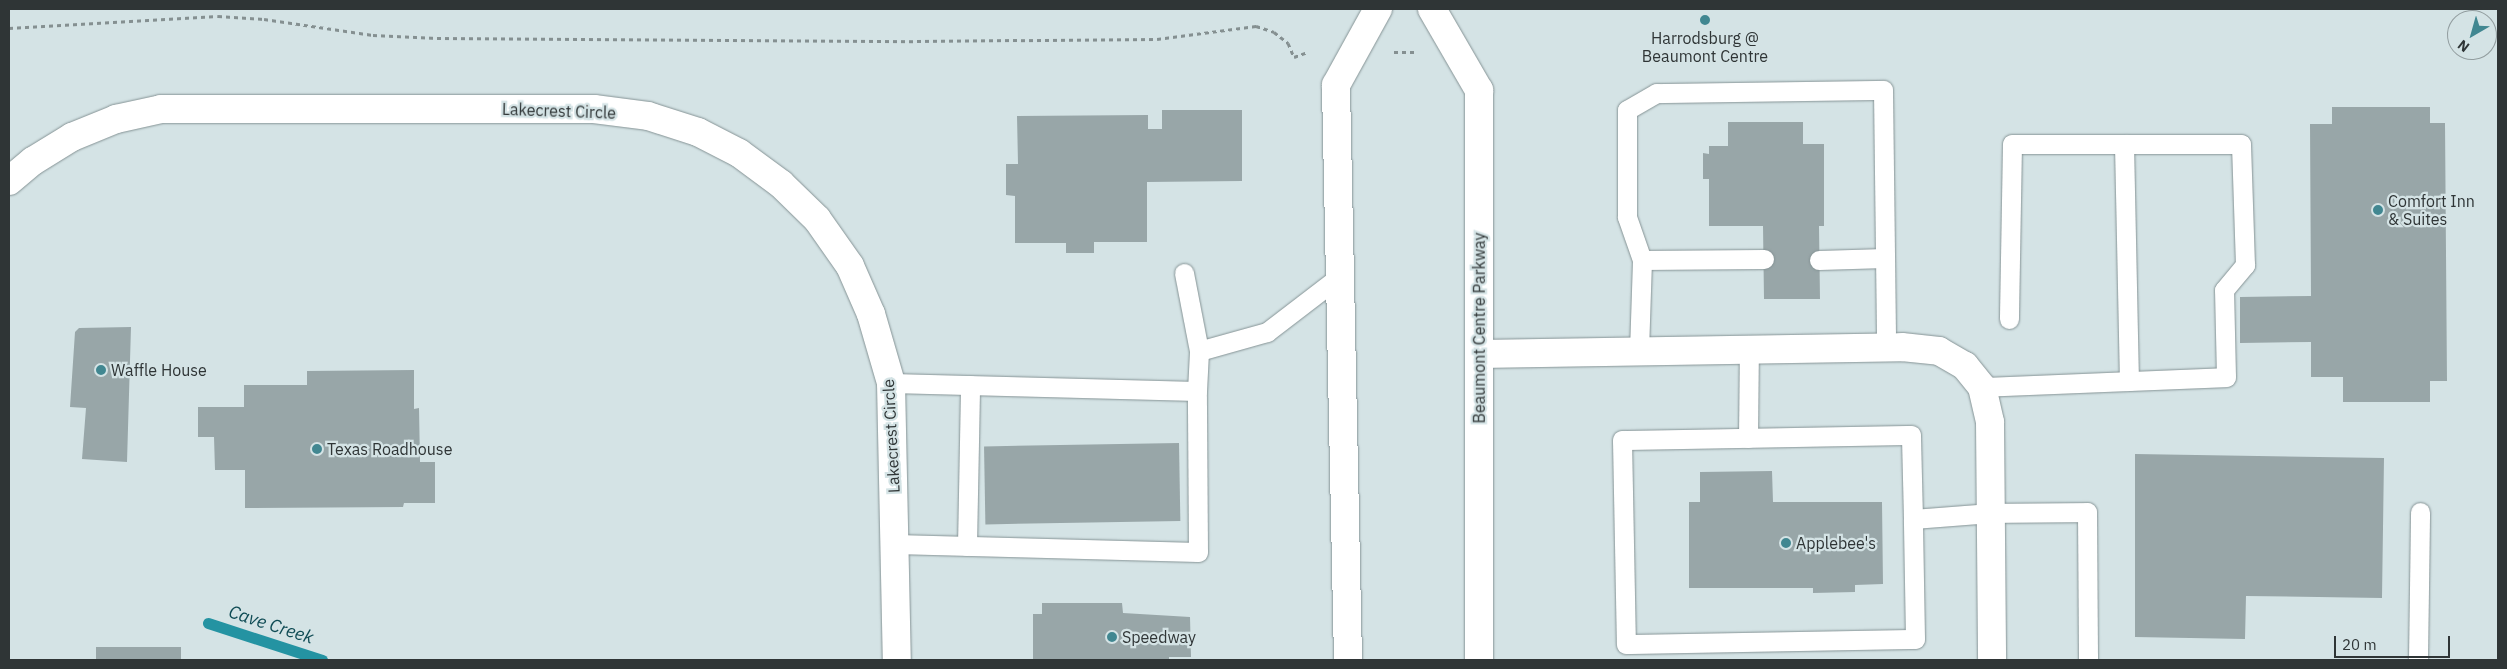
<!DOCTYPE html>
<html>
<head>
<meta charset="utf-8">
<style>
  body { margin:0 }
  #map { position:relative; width:2507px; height:669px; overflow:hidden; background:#d4e3e5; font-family:"IBM Plex Sans",sans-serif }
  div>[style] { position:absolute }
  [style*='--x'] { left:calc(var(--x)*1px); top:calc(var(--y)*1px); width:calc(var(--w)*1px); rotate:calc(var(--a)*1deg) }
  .stream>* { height:11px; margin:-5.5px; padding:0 5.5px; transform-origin:5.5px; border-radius:5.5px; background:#2493a2 }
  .building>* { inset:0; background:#98a6a8; transform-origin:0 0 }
  .path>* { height:3px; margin-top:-1.5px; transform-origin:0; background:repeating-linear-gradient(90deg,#859091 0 4px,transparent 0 8px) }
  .roads { filter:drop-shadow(0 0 1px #859395) drop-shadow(0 0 1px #859395) }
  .service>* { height:19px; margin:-9.5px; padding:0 9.5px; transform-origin:9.5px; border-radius:9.5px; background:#fff }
  .minor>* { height:28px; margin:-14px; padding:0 14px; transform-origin:14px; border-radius:14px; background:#fff }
  .tertiary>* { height:28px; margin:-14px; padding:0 14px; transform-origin:14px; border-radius:14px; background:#fff }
  .dots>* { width:14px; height:14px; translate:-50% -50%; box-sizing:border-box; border:2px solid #d4e3e5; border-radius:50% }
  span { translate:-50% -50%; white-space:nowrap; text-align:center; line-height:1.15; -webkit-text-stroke:4.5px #d4e3e5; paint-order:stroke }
  .poi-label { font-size:16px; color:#2f3536 }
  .left { translate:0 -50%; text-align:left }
  .street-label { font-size:16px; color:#2f3536 }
  .water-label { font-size:18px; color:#104c55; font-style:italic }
  .frame { position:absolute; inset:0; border:10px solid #2f3536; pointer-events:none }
  .north { position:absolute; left:2447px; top:10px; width:50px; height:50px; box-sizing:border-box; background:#d4e3e5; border:1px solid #929d9f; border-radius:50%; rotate:218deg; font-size:14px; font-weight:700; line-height:20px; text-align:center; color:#2f3536 }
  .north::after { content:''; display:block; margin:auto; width:18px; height:22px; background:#418791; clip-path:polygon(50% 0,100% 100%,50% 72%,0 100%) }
  .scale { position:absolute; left:2334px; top:636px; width:116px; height:22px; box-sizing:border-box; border:2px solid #2f3536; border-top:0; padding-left:6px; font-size:15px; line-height:18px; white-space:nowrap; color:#2f3536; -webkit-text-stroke:4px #d4e3e5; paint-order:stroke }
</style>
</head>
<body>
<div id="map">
  <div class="stream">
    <div style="--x:208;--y:623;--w:120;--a:18"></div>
  </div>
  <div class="building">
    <div style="clip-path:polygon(2332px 107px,2430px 107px,2430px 123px,2445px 123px,2447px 381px,2430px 381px,2430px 402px,2343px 402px,2343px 377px,2311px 377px,2311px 342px,2240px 343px,2240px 297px,2311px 296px,2310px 124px,2332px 124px)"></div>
    <div style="clip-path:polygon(1162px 110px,1242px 110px,1242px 181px,1147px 182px,1147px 242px,1094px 242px,1094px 253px,1066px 253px,1066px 243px,1015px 243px,1015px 196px,1006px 195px,1006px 164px,1018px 164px,1017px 116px,1148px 115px,1148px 129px,1162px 129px)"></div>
    <div style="clip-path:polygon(1728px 122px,1803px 122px,1803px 144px,1824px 144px,1824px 226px,1819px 226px,1820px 299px,1764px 299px,1763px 226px,1709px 226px,1709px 179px,1703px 179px,1703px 153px,1709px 154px,1709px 146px,1728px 146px)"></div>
    <div style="clip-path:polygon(131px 327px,127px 462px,82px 459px,86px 408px,70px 407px,75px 332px,79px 328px)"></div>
    <div style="clip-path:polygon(414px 370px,414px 409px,419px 408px,420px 462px,435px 462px,435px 503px,404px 503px,403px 507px,245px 508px,245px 470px,215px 470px,214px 437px,198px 437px,198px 407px,244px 407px,244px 385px,307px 385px,307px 371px)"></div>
    <div style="left:1179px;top:443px;width:78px;height:195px;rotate:89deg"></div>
    <div style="clip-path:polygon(2135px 454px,2384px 458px,2382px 598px,2246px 596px,2245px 639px,2135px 637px)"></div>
    <div style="clip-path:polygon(1772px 471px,1773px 502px,1882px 502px,1883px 584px,1855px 585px,1855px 592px,1813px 593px,1813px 588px,1689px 588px,1689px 502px,1700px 502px,1700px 472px)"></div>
    <div style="clip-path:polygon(1042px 603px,1122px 603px,1123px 613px,1190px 617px,1191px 657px,1169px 657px,1169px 660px,1033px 660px,1033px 614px,1042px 614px)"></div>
    <div style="left:96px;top:647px;width:85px;height:13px"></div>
  </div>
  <div class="path">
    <div style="--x:9;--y:28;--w:209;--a:-3.3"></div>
    <div style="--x:218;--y:16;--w:46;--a:3.7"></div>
    <div style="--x:264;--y:19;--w:110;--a:8.4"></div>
    <div style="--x:373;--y:35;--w:64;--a:2.7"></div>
    <div style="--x:437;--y:38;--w:480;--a:0.4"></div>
    <div style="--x:917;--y:41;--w:240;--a:-0.5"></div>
    <div style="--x:1157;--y:39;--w:100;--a:-7.5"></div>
    <div style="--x:1256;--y:26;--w:19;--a:18"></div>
    <div style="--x:1274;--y:32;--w:18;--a:38"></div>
    <div style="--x:1288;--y:43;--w:15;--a:67"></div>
    <div style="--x:1294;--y:57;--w:15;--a:-20"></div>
    <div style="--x:1394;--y:52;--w:23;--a:0"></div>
  </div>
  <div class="roads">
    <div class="service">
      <div style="--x:2124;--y:144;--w:237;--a:88.8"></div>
      <div style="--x:1642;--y:260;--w:122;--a:-0.5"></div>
      <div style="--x:1819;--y:260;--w:66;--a:-1.7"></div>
      <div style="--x:1184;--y:273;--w:79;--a:79.1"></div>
      <div style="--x:1639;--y:351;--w:91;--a:-88.1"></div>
      <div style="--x:1642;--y:260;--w:46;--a:-109.2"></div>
      <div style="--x:1627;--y:217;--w:107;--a:-90"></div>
      <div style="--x:1627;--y:110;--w:34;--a:-30"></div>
      <div style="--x:1657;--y:93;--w:226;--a:-0.8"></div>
      <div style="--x:1883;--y:90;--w:257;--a:89.3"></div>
      <div style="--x:891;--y:383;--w:306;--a:1.5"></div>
      <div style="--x:1197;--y:391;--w:40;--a:-87.1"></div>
      <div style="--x:1199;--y:351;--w:71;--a:-15.6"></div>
      <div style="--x:1267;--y:332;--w:92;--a:-37.5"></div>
      <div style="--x:1982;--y:387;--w:244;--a:-2.3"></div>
      <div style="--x:2226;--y:377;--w:87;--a:-91.3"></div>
      <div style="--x:2224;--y:290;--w:33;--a:-50"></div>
      <div style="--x:2245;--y:265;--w:121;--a:-91.9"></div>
      <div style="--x:2241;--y:144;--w:229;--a:180"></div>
      <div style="--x:2012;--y:144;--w:175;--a:91"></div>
      <div style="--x:1748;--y:438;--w:89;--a:-89.4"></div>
      <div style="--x:1913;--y:519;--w:84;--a:-91.4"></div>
      <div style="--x:1911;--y:435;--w:289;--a:179"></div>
      <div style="--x:1622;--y:440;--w:204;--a:88.9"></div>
      <div style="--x:1626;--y:644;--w:289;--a:-1"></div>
      <div style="--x:1915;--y:639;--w:120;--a:-91"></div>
      <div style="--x:1913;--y:519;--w:78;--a:-4.4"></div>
      <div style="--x:1991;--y:513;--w:96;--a:-0.6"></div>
      <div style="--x:2087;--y:512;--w:148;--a:89.6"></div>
      <div style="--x:895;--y:544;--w:303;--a:1.5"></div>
      <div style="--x:1198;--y:552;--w:161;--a:-90.4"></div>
      <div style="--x:967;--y:546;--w:161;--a:-88.9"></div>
      <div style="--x:2418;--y:660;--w:148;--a:-89.2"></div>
    </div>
    <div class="minor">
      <div style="--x:9;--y:181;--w:31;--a:-40"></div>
      <div style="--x:33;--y:161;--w:46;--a:-31.6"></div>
      <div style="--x:72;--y:137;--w:48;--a:-22.2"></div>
      <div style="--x:116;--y:119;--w:46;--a:-12.5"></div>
      <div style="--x:161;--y:109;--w:433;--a:0"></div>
      <div style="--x:594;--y:109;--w:54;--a:7.4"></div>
      <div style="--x:648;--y:116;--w:52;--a:17.7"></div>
      <div style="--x:698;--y:132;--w:46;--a:27.1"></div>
      <div style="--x:739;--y:153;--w:52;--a:36.4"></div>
      <div style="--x:781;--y:184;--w:50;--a:44.2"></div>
      <div style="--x:817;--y:219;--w:57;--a:54.9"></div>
      <div style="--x:850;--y:266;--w:52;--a:66.4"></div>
      <div style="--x:871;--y:314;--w:72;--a:73.8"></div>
      <div style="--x:891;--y:383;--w:277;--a:88.8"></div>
      <div style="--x:1479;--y:354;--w:423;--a:-0.9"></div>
      <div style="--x:1902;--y:347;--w:37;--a:6"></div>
      <div style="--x:1939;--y:351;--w:30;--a:30"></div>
      <div style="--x:1965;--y:366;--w:27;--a:51"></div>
      <div style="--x:1982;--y:387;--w:36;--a:77"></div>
      <div style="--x:1990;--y:422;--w:238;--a:89.5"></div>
    </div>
    <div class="tertiary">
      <div style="--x:1432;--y:9;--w:94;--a:59.9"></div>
      <div style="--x:1479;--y:90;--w:570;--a:90"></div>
      <div style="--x:1348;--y:660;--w:575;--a:-91.2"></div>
      <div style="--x:1336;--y:85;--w:87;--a:-61.1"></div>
    </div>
  </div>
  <div class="dots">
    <div style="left:1705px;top:20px;background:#418791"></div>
    <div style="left:2378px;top:210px;background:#418791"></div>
    <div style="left:101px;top:370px;background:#418791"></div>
    <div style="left:317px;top:449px;background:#418791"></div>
    <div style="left:1786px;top:543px;background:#418791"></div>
    <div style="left:1112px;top:637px;background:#418791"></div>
  </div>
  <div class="poi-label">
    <span style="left:1705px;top:47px">Harrodsburg @<br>Beaumont Centre</span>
    <span class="left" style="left:2388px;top:210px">Comfort Inn<br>&amp; Suites</span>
    <span class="left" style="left:111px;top:370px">Waffle House</span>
    <span class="left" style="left:327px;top:449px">Texas Roadhouse</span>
    <span class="left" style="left:1796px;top:543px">Applebee's</span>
    <span class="left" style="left:1122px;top:637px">Speedway</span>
  </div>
  <div class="street-label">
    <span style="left:559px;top:111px;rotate:2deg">Lakecrest Circle</span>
    <span style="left:1479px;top:328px;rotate:-90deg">Beaumont Centre Parkway</span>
    <span style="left:891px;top:436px;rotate:-93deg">Lakecrest Circle</span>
  </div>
  <div class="water-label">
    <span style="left:271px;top:625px;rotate:18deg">Cave Creek</span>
  </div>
  <div class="frame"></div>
  <div class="north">N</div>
  <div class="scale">20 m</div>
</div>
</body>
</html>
